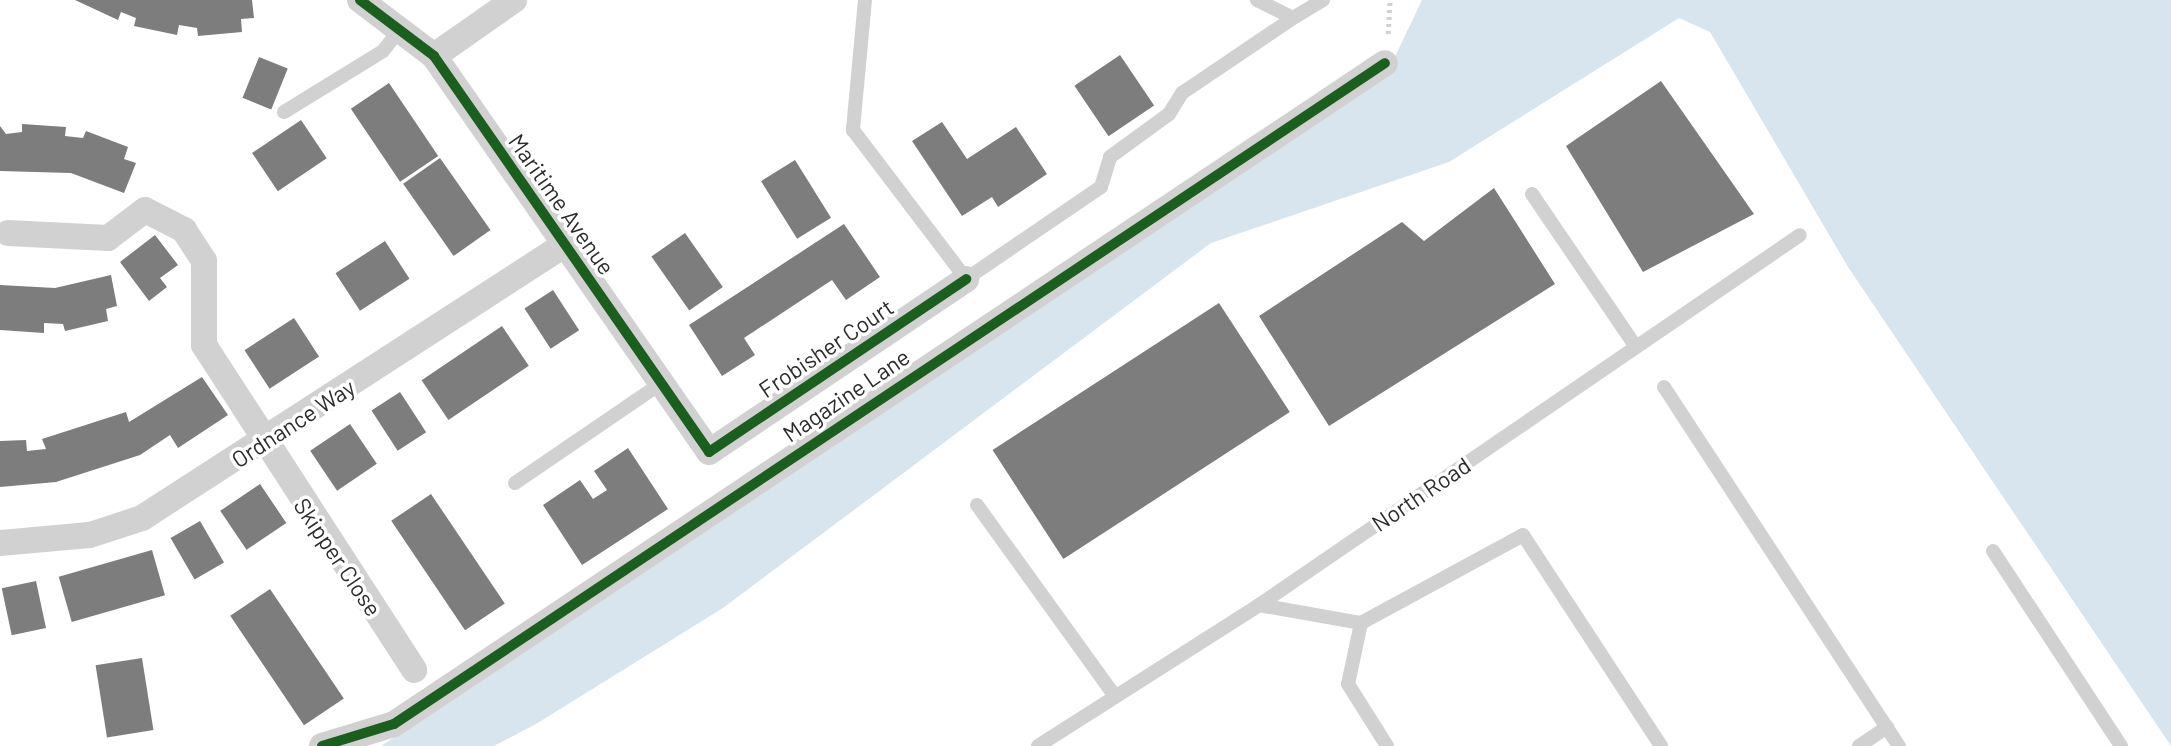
<!DOCTYPE html>
<html>
<head>
<meta charset="utf-8">
<style>
  body { margin:0 }
  #map { position:relative; width:2171px; height:746px; overflow:hidden; background:#fff; font-family:Barlow,sans-serif }
  div>[style] { position:absolute }
  [style*='--x'] { left:calc(var(--x)*1px); top:calc(var(--y)*1px); width:calc(var(--w)*1px); rotate:calc(var(--a)*1deg) }
  .water>* { inset:0; background:#d9e5ee }
  .building>* { inset:0; background:#7d7d7d; transform-origin:0 0 }
  .path>* { height:4.5px; margin-top:-2.25px; transform-origin:0; background:repeating-linear-gradient(90deg,#d1d1d1 0 3.5px,transparent 0 7px) }
  .service>* { height:14px; margin:-7px; padding:0 7px; transform-origin:7px; border-radius:7px; background:#d1d1d1 }
  .minor>* { height:26px; margin:-13px; padding:0 13px; transform-origin:13px; border-radius:13px; background:#d1d1d1 }
  .cycleway>* { height:10px; margin:-5px; padding:0 5px; transform-origin:5px; border-radius:5px; background:#1b5e20 }
  span { translate:-50% -50%; white-space:nowrap; text-align:center; line-height:1.15; -webkit-text-stroke:7px #fff; paint-order:stroke }
  .street-label { font-size:23px; color:#2c2c2c }
</style>
</head>
<body>
<div id="map">
  <div class="water">
    <div style="clip-path:polygon(1422px 0,2171px 0,2171px 746px,1848px 267px,1710px 32px,1679px 18px,1449px 162px,1211px 243px,723px 608px,536px 724px,494px 746px,381px 746px,1349px 101px,1390px 67px)"></div>
  </div>
  <div class="building">
    <div style="clip-path:polygon(75px 0,252px 0,254px 18px,241px 19px,242px 32px,198px 36px,197px 28px,179px 25px,177px 35px,134px 26px,136px 18px,121px 12px,118px 20px)"></div>
    <div style="left:1120px;top:55px;width:61px;height:55px;rotate:56deg"></div>
    <div style="left:259px;top:57px;width:31px;height:44px;rotate:22deg"></div>
    <div style="clip-path:polygon(1661px 81px,1754px 214px,1643px 272px,1566px 146px)"></div>
    <div style="left:389px;top:83px;width:88px;height:46px;rotate:56deg"></div>
    <div style="left:301px;top:120px;width:46px;height:59px;rotate:56deg"></div>
    <div style="clip-path:polygon(942px 122px,967px 159px,1016px 127px,1047px 174px,998px 207px,992px 197px,962px 216px,912px 141px)"></div>
    <div style="clip-path:polygon(22px 124px,66px 127px,65px 136px,83px 138px,86px 131px,128px 147px,124px 159px,136px 163px,124px 193px,71px 173px,0 171px,0 126px,6px 134px,22px 132px)"></div>
    <div style="left:440px;top:158px;width:88px;height:45px;rotate:55deg"></div>
    <div style="left:795px;top:160px;width:68px;height:40px;rotate:58deg"></div>
    <div style="clip-path:polygon(1494px 188px,1555px 284px,1329px 426px,1259px 316px,1402px 222px,1424px 241px)"></div>
    <div style="clip-path:polygon(844px 224px,880px 277px,846px 300px,832px 280px,744px 338px,755px 355px,722px 376px,689px 325px)"></div>
    <div style="left:685px;top:233px;width:66px;height:41px;rotate:55deg"></div>
    <div style="clip-path:polygon(155px 235px,178px 265px,160px 278px,167px 287px,149px 301px,120px 262px)"></div>
    <div style="left:385px;top:241px;width:45px;height:59px;rotate:57deg"></div>
    <div style="clip-path:polygon(111px 275px,117px 306px,106px 309px,108px 321px,65px 331px,63px 324px,44px 323px,44px 333px,0 330px,0 285px,55px 288px)"></div>
    <div style="left:553px;top:290px;width:48px;height:34px;rotate:57deg"></div>
    <div style="left:1219px;top:303px;width:130px;height:270px;rotate:57deg"></div>
    <div style="left:294px;top:318px;width:46px;height:59px;rotate:57deg"></div>
    <div style="left:502px;top:326px;width:48px;height:97px;rotate:56deg"></div>
    <div style="clip-path:polygon(202px 377px,228px 415px,178px 448px,170px 435px,140px 455px,56px 482px,0 487px,0 441px,26px 440px,27px 451px,36px 450px,46px 449px,42px 439px,126px 412px,129px 422px)"></div>
    <div style="left:400px;top:392px;width:48px;height:34px;rotate:57deg"></div>
    <div style="left:350px;top:424px;width:48px;height:48px;rotate:56deg"></div>
    <div style="clip-path:polygon(628px 448px,668px 509px,582px 565px,543px 505px,580px 480px,593px 499px,607px 490px,594px 471px)"></div>
    <div style="left:260px;top:484px;width:47px;height:48px;rotate:56deg"></div>
    <div style="left:431px;top:494px;width:132px;height:48px;rotate:56deg"></div>
    <div style="left:200px;top:521px;width:48px;height:34px;rotate:60deg"></div>
    <div style="left:152px;top:550px;width:47px;height:97px;rotate:74deg"></div>
    <div style="left:36px;top:581px;width:48px;height:35px;rotate:78deg"></div>
    <div style="left:270px;top:589px;width:132px;height:48px;rotate:56deg"></div>
    <div style="left:142px;top:658px;width:73px;height:47px;rotate:81deg"></div>
  </div>
  <div class="path">
    <div style="--x:1388;--y:34;--w:34;--a:-87"></div>
  </div>
  <div class="service">
    <div style="--x:865;--y:0;--w:131;--a:95.3"></div>
    <div style="--x:853;--y:130;--w:187;--a:52.8"></div>
    <div style="--x:966;--y:279;--w:163;--a:-34.3"></div>
    <div style="--x:1101;--y:187;--w:31;--a:-73"></div>
    <div style="--x:1110;--y:157;--w:73;--a:-36.1"></div>
    <div style="--x:1169;--y:114;--w:25;--a:-58"></div>
    <div style="--x:1182;--y:93;--w:134;--a:-34"></div>
    <div style="--x:1257;--y:0;--w:40;--a:26.6"></div>
    <div style="--x:1293;--y:18;--w:35;--a:-31"></div>
    <div style="--x:284;--y:112;--w:116;--a:-31.6"></div>
    <div style="--x:383;--y:51;--w:28;--a:-52"></div>
    <div style="--x:1532;--y:194;--w:185;--a:55.8"></div>
    <div style="--x:1664;--y:387;--w:429;--a:56.8"></div>
    <div style="--x:515;--y:483;--w:176;--a:-34.3"></div>
    <div style="--x:977;--y:505;--w:236;--a:54.2"></div>
    <div style="--x:1993;--y:551;--w:233;--a:56.7"></div>
    <div style="--x:1259;--y:605;--w:104;--a:10"></div>
    <div style="--x:1361;--y:623;--w:184;--a:-28.5"></div>
    <div style="--x:1523;--y:535;--w:252;--a:56.8"></div>
    <div style="--x:1361;--y:623;--w:62;--a:102"></div>
    <div style="--x:1348;--y:684;--w:73;--a:57.8"></div>
    <div style="--x:1038;--y:746;--w:262;--a:-32.5"></div>
    <div style="--x:1259;--y:605;--w:655;--a:-34.37"></div>
    <div style="--x:1859;--y:746;--w:34;--a:-34"></div>
  </div>
  <div class="minor">
    <div style="--x:360;--y:0;--w:93;--a:37.1"></div>
    <div style="--x:434;--y:56;--w:482;--a:55.2"></div>
    <div style="--x:709;--y:452;--w:310;--a:-33.9"></div>
    <div style="--x:434;--y:56;--w:98;--a:-35"></div>
    <div style="--x:8;--y:233;--w:100;--a:2.9"></div>
    <div style="--x:108;--y:238;--w:46;--a:-37.1"></div>
    <div style="--x:145;--y:210;--w:44;--a:27.1"></div>
    <div style="--x:184;--y:230;--w:37;--a:57"></div>
    <div style="--x:204;--y:261;--w:84;--a:90"></div>
    <div style="--x:204;--y:345;--w:387;--a:57.1"></div>
    <div style="--x:0;--y:543;--w:90;--a:-5.1"></div>
    <div style="--x:90;--y:535;--w:55;--a:-18.1"></div>
    <div style="--x:142;--y:518;--w:503;--a:-32.9"></div>
    <div style="--x:322;--y:746;--w:75;--a:-17"></div>
    <div style="--x:394;--y:724;--w:1191;--a:-33.7"></div>
  </div>
  <div class="cycleway">
    <div style="--x:360;--y:0;--w:93;--a:37.1"></div>
    <div style="--x:434;--y:56;--w:482;--a:55.2"></div>
    <div style="--x:709;--y:452;--w:310;--a:-33.9"></div>
    <div style="--x:322;--y:746;--w:75;--a:-17"></div>
    <div style="--x:394;--y:724;--w:1191;--a:-33.7"></div>
  </div>
  <div class="street-label">
    <span style="left:562px;top:204px;rotate:55deg">Maritime Avenue</span>
    <span style="left:826px;top:348px;rotate:-34deg">Frobisher Court</span>
    <span style="left:846px;top:395px;rotate:-34deg">Magazine Lane</span>
    <span style="left:293px;top:423px;rotate:-33deg">Ordnance Way</span>
    <span style="left:1421px;top:494px;rotate:-34deg">North Road</span>
    <span style="left:338px;top:557px;rotate:56deg">Skipper Close</span>
  </div>
</div>
</body>
</html>
